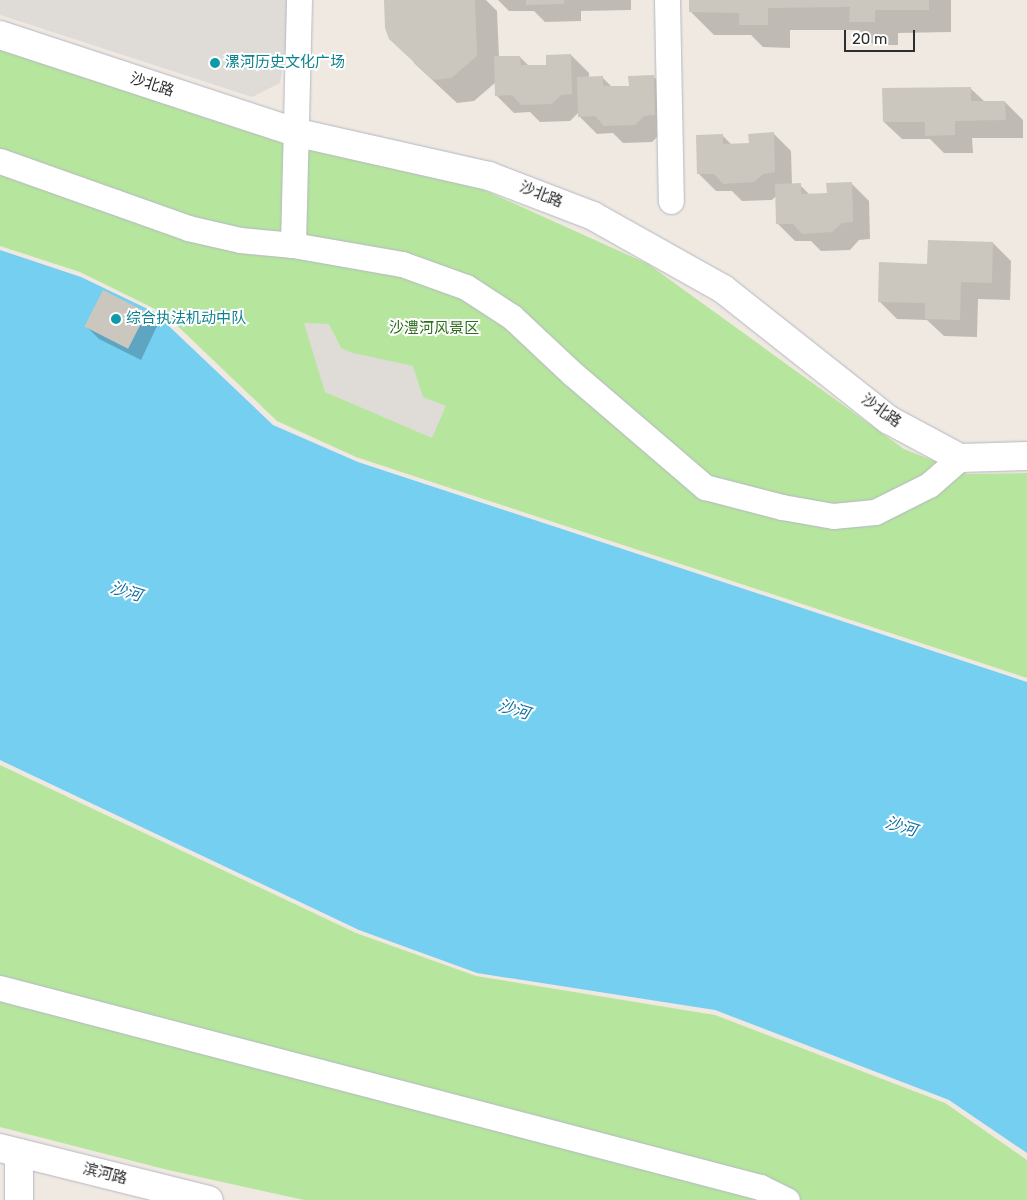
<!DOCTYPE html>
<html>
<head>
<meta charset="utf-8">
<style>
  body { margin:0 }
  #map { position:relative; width:1027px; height:1200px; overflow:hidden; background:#efe9e1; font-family:Rubik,"Noto Sans SC",sans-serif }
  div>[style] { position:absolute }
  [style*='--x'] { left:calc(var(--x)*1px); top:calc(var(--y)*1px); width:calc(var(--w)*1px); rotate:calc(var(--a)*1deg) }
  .green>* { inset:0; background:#b6e59e }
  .plaza>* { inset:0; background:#dfdcd8 }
  .water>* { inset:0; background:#75cff0 }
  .shadow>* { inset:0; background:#0003 }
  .building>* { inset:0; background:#cbc7bf; transform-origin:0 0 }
  .roads { filter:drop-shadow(0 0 1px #b4b7c1) drop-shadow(0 0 1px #b4b7c1) }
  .street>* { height:25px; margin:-12.5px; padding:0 12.5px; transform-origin:12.5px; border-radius:12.5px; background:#fff }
  .secondary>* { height:28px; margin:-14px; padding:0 14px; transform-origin:14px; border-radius:14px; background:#fff }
  .dots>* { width:14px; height:14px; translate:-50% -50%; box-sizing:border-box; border:2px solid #fff; border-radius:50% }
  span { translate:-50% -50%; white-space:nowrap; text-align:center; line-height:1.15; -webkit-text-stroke:4px #fff; paint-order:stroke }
  .culture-label { font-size:15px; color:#0d838f }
  .left { translate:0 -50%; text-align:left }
  .street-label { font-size:15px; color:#2e2e2e }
  .park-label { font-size:15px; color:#2c6e1b }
  .water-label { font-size:16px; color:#0d6fa3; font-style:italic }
  .scale { position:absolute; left:844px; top:30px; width:71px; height:22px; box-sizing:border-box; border:2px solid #2e2e2e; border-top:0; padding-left:6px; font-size:15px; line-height:18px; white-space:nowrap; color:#2e2e2e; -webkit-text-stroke:4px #fff; paint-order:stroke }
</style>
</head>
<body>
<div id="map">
  <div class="green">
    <div style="clip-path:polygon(0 49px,242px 130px,484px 190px,648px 264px,904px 449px,967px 474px,1027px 473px,1027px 678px,356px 457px,277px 421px,165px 314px,80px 272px,0 246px)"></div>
    <div style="clip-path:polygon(0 765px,356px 933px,476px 976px,715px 1015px,945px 1103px,1027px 1160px,1027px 1200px,304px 1200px,168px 1170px,0 1127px)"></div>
  </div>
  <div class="plaza">
    <div style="clip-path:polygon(0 0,287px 0,287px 42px,280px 83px,252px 97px,0 15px)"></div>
    <div style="clip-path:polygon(304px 323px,329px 324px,341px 348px,353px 353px,413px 366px,423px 397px,446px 406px,432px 438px,325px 392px)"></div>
  </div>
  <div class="water">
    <div style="clip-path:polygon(0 250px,81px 277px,154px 312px,273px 425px,358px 462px,1027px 682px,1027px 1153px,949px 1100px,715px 1010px,477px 973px,359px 930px,0 760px)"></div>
  </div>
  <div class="shadow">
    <div style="clip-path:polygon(385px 0,486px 0,497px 11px,499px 57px,520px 57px,529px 66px,547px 66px,571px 55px,589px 73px,589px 78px,603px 78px,612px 87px,630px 87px,653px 76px,671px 94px,661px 133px,652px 142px,623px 143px,613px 133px,597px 134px,579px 116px,579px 112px,570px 121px,540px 122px,530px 112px,514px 113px,496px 95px,496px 82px,474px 101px,457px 103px,414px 63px)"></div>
    <div style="clip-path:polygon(498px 0,631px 0,631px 10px,581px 11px,581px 21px,545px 22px,534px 11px,509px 11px)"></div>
    <div style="clip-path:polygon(691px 0,951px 0,951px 32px,898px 33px,898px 45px,874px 45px,859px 30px,790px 30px,790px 48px,763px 47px,751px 35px,714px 35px,691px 12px)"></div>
    <div style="clip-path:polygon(970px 88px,985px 102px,1005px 102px,1023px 120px,1023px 138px,972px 138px,973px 153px,944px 153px,930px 139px,902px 139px,884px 122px)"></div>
    <div style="clip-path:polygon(773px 133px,791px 151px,792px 185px,800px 185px,810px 195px,828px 194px,851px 183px,869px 201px,870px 239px,859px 240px,850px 250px,821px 251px,811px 241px,795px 241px,777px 223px,776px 196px,772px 200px,742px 201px,732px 191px,716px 191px,699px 174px,722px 135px,732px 145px,750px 144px)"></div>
    <div style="clip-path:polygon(993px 243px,1011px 261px,1010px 300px,978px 299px,977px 337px,944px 336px,927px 320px,897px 319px,879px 301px)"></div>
    <div style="clip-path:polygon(147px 313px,158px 324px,141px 360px,99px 339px,87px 327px)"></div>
  </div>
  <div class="building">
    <div style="clip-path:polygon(384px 0,475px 0,477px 56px,451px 78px,433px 80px,389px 39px,385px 28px)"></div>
    <div style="clip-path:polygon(526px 0,564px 0,564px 4px,526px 5px)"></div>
    <div style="clip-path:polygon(689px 0,929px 0,929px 10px,875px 10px,875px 22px,849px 22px,850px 7px,768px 8px,768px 25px,739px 25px,739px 13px,689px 12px)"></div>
    <div style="clip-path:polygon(571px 54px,572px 94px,561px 95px,552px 104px,521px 105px,512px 95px,495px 96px,494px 56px,520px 56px,521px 65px,546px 65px,546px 55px)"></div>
    <div style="clip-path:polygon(654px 75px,655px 115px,644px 116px,635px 125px,604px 126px,595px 116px,578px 117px,577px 77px,603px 76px,603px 86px,629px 86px,628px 76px)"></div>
    <div style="clip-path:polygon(971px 87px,971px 101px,1005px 101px,1006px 120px,955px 121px,955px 135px,925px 136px,925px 122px,883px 122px,882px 88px)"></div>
    <div style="clip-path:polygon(774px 132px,775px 172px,763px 174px,754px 182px,723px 184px,714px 174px,697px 174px,696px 135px,723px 134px,723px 144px,749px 143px,748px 134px)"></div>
    <div style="clip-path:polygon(852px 182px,853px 222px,842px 223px,832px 232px,802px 234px,793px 224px,776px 224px,775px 184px,801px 183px,801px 194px,827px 193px,826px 183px)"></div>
    <div style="clip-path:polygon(928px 240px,993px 242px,992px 283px,961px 282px,960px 320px,925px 319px,925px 303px,878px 302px,879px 262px,927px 264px)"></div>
    <div style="left:103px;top:290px;width:49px;height:41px;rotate:27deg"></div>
  </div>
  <div class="roads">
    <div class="street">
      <div style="--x:667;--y:0;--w:201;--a:88.9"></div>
      <div style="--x:0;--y:161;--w:200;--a:19.6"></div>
      <div style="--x:188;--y:228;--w:53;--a:13"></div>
      <div style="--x:240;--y:240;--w:53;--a:5.4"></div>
      <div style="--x:293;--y:245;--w:111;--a:9.9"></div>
      <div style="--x:402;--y:264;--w:68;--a:19.8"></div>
      <div style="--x:466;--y:287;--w:55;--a:33.1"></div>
      <div style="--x:512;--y:317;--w:83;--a:43.1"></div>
      <div style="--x:573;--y:374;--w:174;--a:40.6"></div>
      <div style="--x:705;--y:487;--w:80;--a:14.6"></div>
      <div style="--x:782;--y:507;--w:52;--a:10"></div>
      <div style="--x:833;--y:516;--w:42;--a:-5.4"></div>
      <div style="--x:875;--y:512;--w:60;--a:-26.6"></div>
      <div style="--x:929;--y:485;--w:41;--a:-41.1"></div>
      <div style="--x:293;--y:245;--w:245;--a:-88.6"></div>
      <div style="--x:0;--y:988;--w:786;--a:14.67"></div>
      <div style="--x:760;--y:1187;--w:30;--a:26"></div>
    </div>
    <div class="secondary">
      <div style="--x:0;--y:35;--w:314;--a:18.2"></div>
      <div style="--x:298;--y:133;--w:196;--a:12.7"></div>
      <div style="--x:489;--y:176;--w:111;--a:21"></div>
      <div style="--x:593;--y:216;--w:149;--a:29.3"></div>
      <div style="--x:723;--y:289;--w:211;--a:38.3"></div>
      <div style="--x:889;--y:420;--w:81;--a:28.2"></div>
      <div style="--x:960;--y:458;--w:67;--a:-1.7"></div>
      <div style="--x:0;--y:1148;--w:215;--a:14"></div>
      <div style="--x:19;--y:1153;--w:47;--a:90"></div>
    </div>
  </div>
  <div class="dots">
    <div style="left:215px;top:63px;background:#0f9aa8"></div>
    <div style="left:116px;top:319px;background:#0f9aa8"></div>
  </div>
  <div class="culture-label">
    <span class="left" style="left:225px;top:63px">漯河历史文化广场</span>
    <span class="left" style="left:126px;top:319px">综合执法机动中队</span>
  </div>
  <div class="street-label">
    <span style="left:152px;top:85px;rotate:18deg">沙北路</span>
    <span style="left:541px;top:195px;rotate:21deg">沙北路</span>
    <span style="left:881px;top:411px;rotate:35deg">沙北路</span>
    <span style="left:105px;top:1174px;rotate:14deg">滨河路</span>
  </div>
  <div class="park-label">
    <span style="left:434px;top:329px">沙澧河风景区</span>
  </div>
  <div class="water-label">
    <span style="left:126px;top:592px;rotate:17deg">沙河</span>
    <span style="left:514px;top:710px;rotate:17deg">沙河</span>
    <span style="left:901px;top:827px;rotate:17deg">沙河</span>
  </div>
  <div class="scale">20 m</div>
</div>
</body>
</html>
